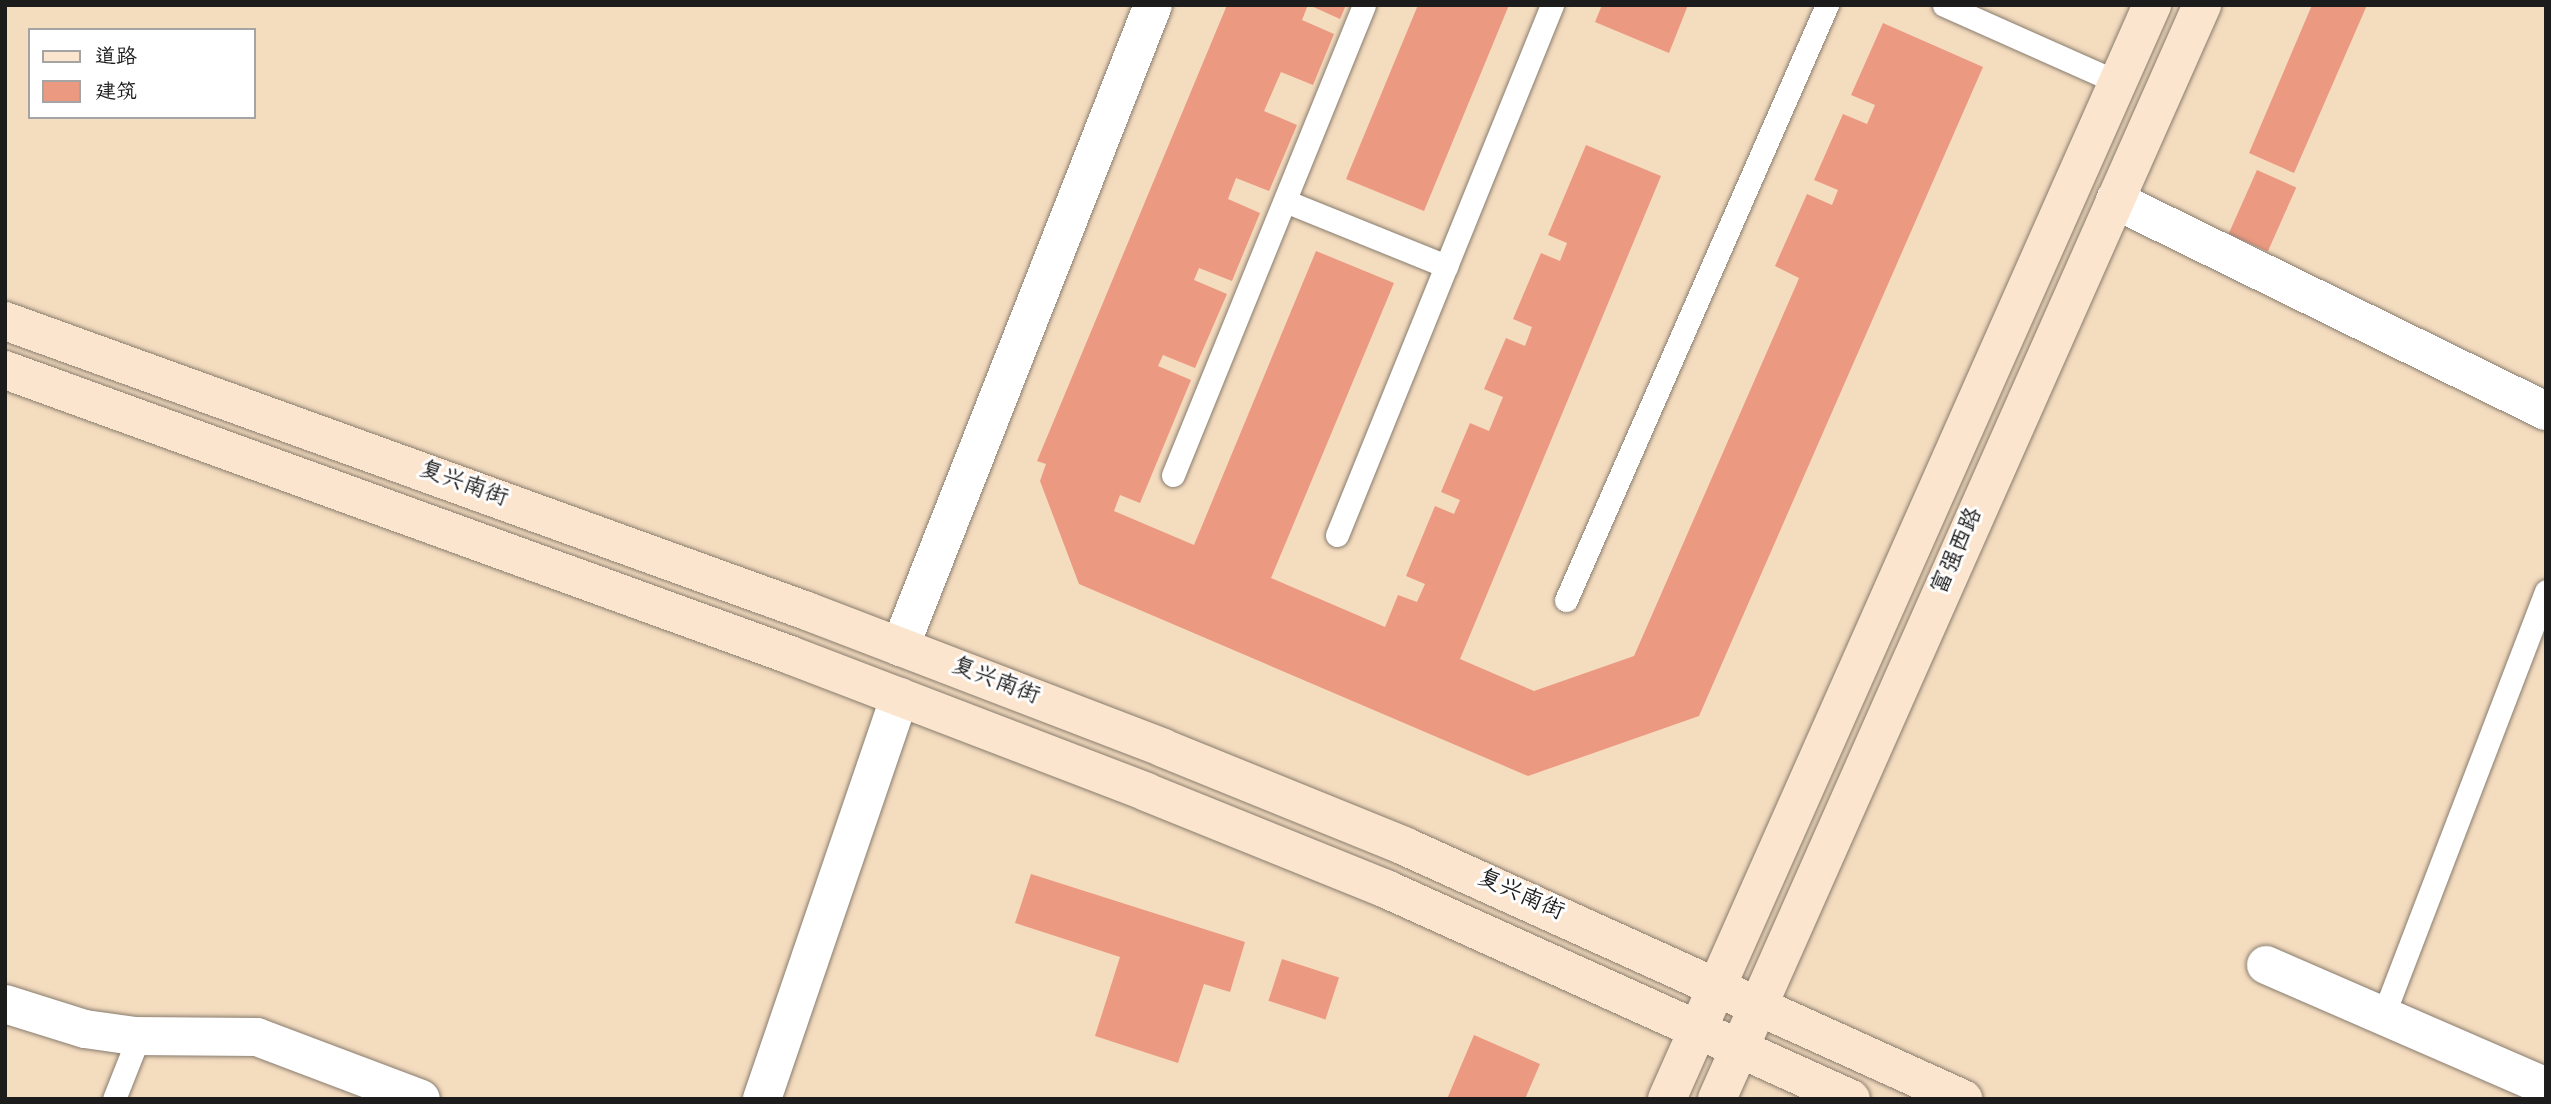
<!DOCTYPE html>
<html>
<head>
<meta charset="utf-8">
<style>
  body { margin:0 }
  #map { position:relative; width:2551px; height:1104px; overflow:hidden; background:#f4dcbf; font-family:"Gochi Hand","LXGW WenKai TC",sans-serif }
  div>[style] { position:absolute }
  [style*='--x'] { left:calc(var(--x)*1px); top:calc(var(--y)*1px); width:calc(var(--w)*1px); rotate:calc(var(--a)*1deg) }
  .building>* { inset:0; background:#ec9981; transform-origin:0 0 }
  .roads { filter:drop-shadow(0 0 2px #887c6e) drop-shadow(0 0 2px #887c6e) }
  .lane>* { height:23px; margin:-11.5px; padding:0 11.5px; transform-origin:11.5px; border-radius:11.5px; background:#fff }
  .street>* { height:38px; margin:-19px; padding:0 19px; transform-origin:19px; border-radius:19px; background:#fff }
  .secondary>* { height:38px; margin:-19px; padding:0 19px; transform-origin:19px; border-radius:19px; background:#fce5cf }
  span { translate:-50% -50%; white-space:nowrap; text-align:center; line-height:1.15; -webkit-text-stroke:6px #fff; paint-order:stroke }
  .street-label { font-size:23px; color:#1c1c1c }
  .frame { position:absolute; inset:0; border:7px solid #1c1c1c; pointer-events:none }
  .legend { position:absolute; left:28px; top:28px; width:228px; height:91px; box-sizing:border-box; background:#fff; border:2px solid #a4a4a4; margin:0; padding:9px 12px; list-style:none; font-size:21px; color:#1c1c1c }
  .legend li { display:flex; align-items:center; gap:14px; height:35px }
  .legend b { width:35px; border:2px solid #a4a4a4 }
</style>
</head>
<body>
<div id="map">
  <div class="building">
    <div style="clip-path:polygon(1227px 5px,1308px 5px,1302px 20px,1334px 34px,1313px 85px,1281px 72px,1264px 111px,1297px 125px,1269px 191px,1236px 178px,1228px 199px,1260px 213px,1232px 281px,1199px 268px,1194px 280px,1227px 294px,1195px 368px,1163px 355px,1158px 366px,1191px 380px,1140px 503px,1120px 495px,1114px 511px,1194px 545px,1316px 251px,1394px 283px,1271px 578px,1385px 627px,1398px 595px,1417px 602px,1425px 584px,1406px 576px,1435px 506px,1454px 514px,1460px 500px,1441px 492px,1470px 423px,1489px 431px,1503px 397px,1484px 389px,1506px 338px,1525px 346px,1532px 327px,1513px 319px,1541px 253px,1560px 261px,1567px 243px,1548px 235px,1586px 145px,1661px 176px,1460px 659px,1534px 691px,1634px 656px,1797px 283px,1799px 278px,1775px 266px,1807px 194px,1832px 205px,1838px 190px,1814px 180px,1843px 114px,1867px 124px,1875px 105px,1851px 95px,1883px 23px,1983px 67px,1699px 716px,1528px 776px,1079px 584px,1040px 481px,1046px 464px,1037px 461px)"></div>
    <div style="clip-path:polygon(1309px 5px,1346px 5px,1340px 19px)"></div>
    <div style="clip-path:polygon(1418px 5px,1509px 5px,1424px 211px,1346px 179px)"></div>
    <div style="clip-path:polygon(1602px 5px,1688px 5px,1669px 53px,1595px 22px)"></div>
    <div style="clip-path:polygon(2312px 5px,2367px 5px,2294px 173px,2249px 153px)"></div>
    <div style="left:2257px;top:170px;width:43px;height:70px;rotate:24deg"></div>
    <div style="clip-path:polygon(1031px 874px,1245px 942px,1230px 992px,1204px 984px,1178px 1063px,1095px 1036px,1120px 957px,1015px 923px)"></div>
    <div style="left:1282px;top:959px;width:60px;height:44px;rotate:18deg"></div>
    <div style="clip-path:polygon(1474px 1035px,1540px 1064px,1525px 1099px,1447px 1099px)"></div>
  </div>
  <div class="roads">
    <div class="lane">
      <div style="--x:1944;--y:5;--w:189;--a:24"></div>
      <div style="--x:1285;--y:201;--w:174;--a:22"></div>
      <div style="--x:1173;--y:475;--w:507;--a:-67.88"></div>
      <div style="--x:1337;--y:535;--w:572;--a:-67.92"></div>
      <div style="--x:1566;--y:600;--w:650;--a:-66.32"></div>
      <div style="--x:2383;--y:1016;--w:455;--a:-69"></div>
      <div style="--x:114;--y:1099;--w:68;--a:-68.4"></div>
    </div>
    <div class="street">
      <div style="--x:2115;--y:200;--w:480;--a:26.1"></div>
      <div style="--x:900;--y:647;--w:690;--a:-68.49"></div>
      <div style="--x:2266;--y:965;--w:305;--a:23.5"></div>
      <div style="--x:5;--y:1004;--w:84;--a:17.4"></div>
      <div style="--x:85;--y:1029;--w:49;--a:8.1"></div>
      <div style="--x:134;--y:1036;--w:123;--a:0.5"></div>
      <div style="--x:257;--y:1037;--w:175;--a:20.7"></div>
      <div style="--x:762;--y:1099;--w:425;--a:-71.1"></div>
    </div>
    <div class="secondary">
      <div style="--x:5;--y:321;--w:853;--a:19.88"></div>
      <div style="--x:807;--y:611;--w:381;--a:21"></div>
      <div style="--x:1163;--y:748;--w:260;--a:22.1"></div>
      <div style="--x:1404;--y:846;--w:614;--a:24.35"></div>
      <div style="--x:5;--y:370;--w:835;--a:19.95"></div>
      <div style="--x:790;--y:655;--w:381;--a:21"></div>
      <div style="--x:1146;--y:792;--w:259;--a:22"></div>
      <div style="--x:1386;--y:889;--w:510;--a:24.3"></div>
      <div style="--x:1667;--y:1099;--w:1197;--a:-66.09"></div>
      <div style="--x:1717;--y:1099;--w:1197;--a:-66.09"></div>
    </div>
  </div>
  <div class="street-label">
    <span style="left:463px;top:486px;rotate:20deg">复兴南街</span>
    <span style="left:1959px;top:552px;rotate:-66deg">富强西路</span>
    <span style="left:995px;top:683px;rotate:21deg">复兴南街</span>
    <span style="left:1520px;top:897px;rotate:24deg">复兴南街</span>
  </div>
  <div class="frame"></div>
  <ul class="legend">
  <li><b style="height:9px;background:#fce5cf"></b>道路</li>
  <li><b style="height:19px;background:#ec9981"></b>建筑</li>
  </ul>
</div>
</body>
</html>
